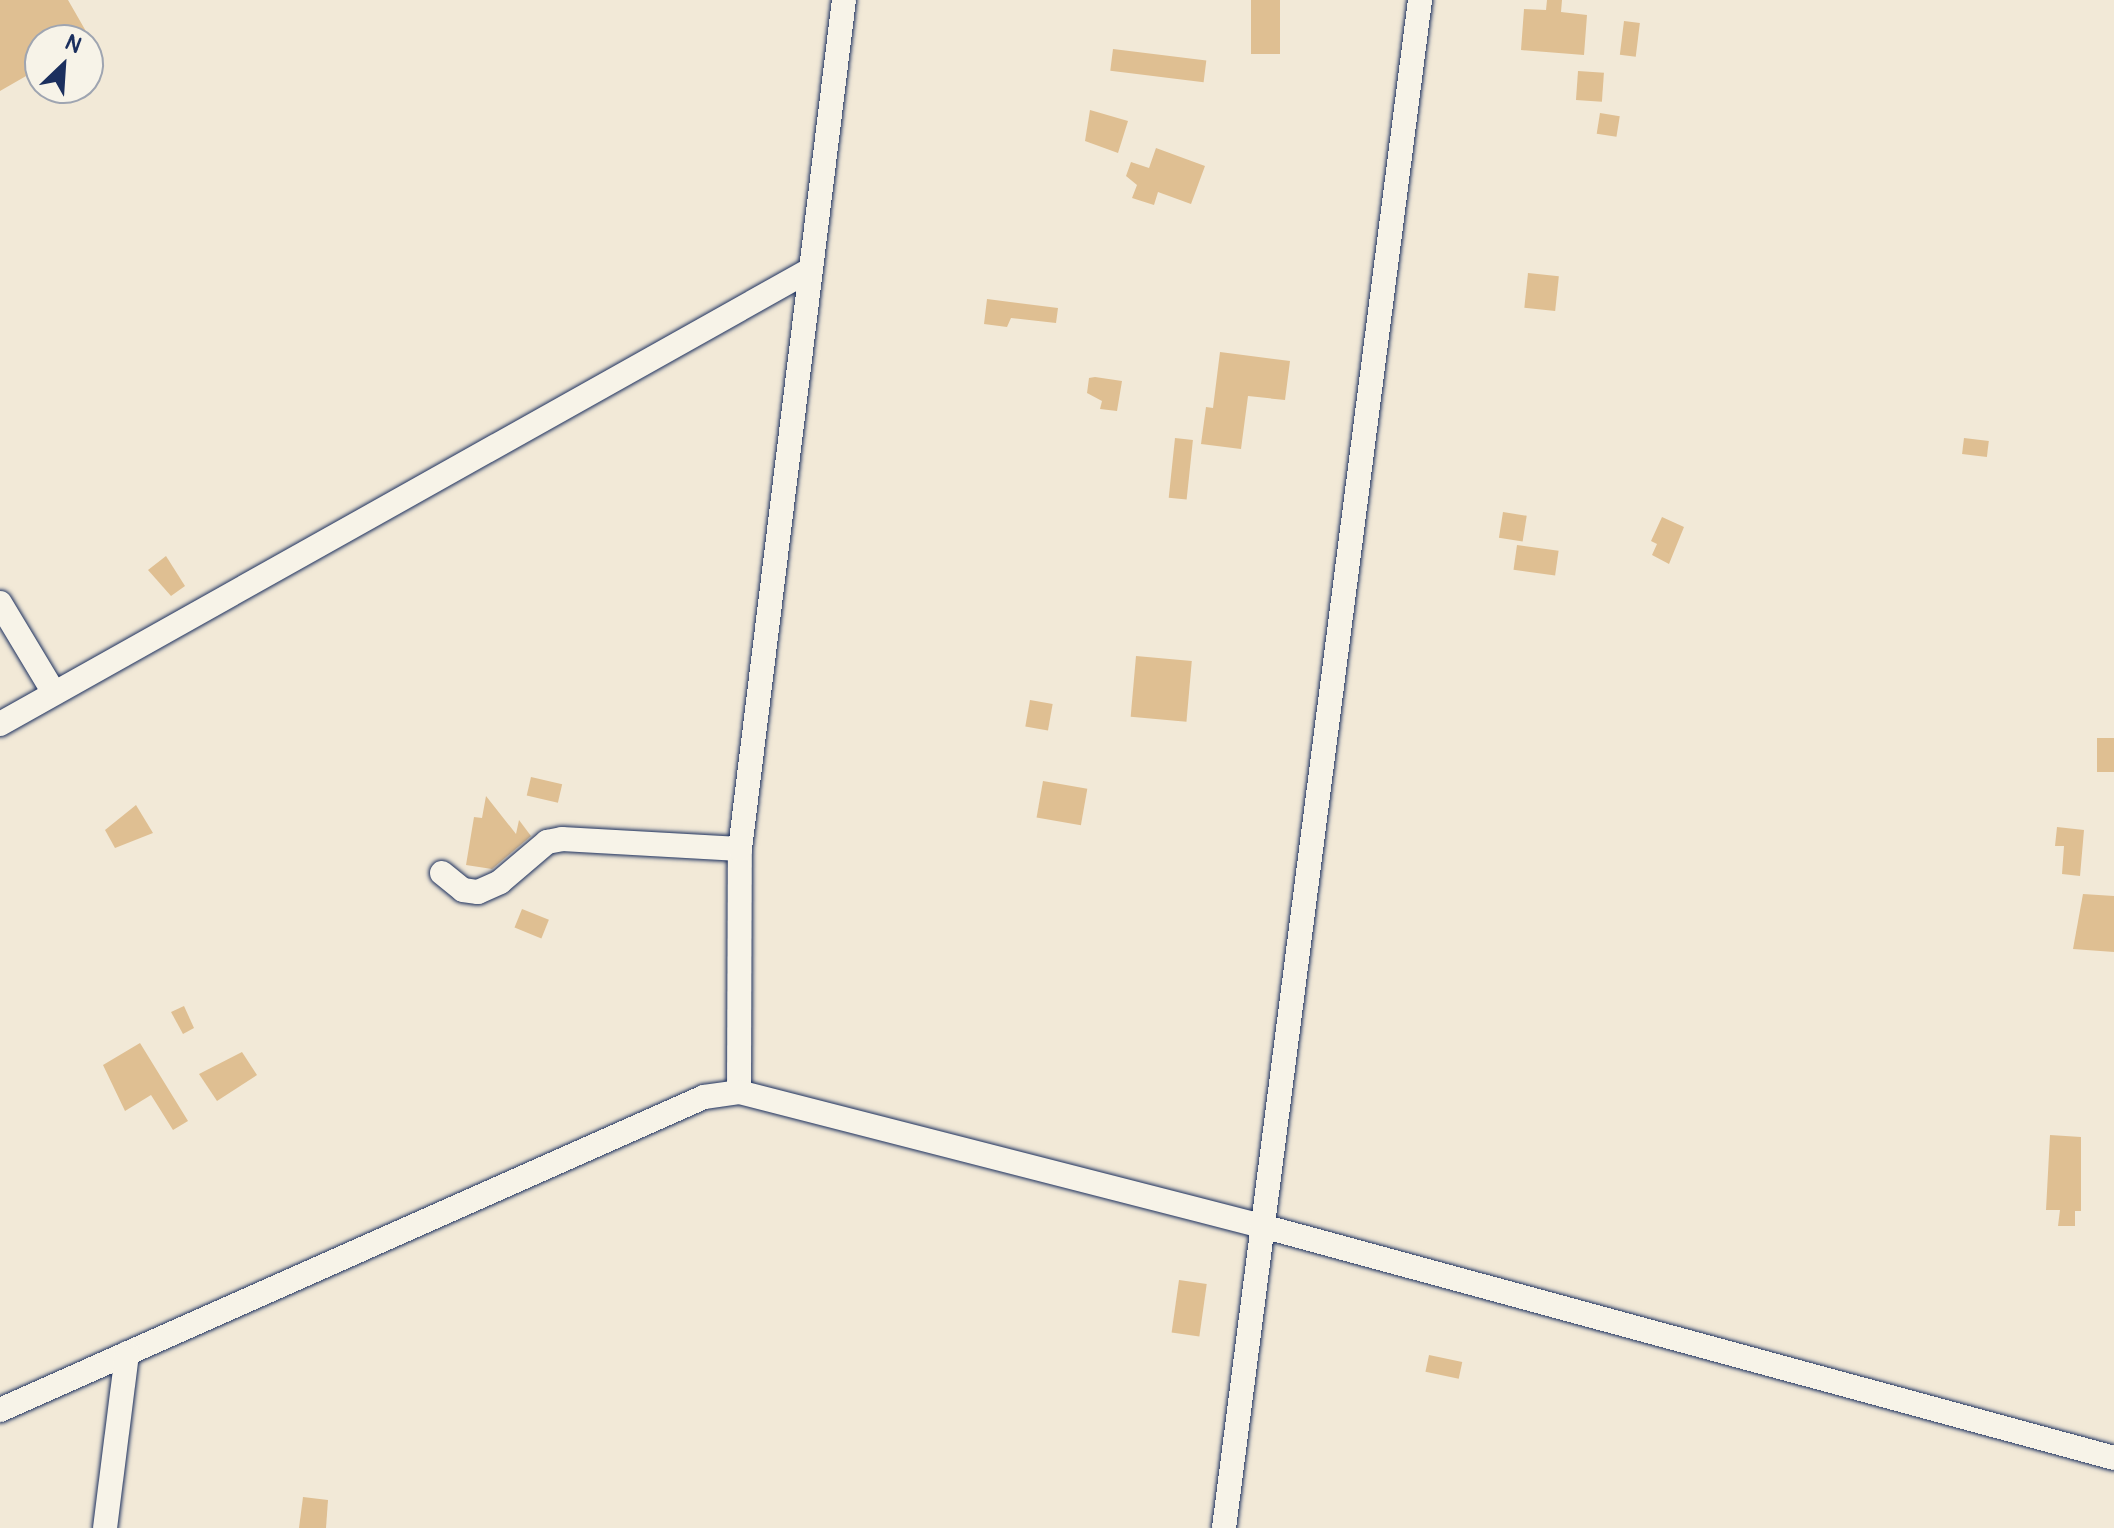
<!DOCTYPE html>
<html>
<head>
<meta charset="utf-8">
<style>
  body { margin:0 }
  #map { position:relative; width:2114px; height:1528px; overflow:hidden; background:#f2e9d7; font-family:Pangolin,sans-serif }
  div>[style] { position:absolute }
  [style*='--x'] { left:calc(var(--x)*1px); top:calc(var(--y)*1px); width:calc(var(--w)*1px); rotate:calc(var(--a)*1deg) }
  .building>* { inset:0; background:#dfbf92; transform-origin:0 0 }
  .roads { filter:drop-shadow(0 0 2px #1b2f5e) drop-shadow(0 0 2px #1b2f5e) }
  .minor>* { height:24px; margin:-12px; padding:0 12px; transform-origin:12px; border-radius:12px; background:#f7f3e8 }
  span { translate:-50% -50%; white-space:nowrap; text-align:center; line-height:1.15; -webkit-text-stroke:6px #f7f3e8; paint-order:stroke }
  .north { position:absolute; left:24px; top:24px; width:80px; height:80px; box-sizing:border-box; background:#f7f3e8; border:2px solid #9fa5b1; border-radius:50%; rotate:25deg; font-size:22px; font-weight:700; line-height:32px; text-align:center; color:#1b2f5e }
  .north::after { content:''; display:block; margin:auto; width:28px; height:36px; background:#1b2f5e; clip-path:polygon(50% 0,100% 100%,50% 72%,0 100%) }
</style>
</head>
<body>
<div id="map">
  <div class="building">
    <div style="clip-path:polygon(0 0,68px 0,91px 40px,40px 40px,40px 68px,0 91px)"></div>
    <div style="left:1251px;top:0;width:29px;height:54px"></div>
    <div style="clip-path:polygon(1547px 0,1562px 0,1561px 12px,1587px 15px,1584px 55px,1521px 50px,1524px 9px,1546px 10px)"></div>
    <div style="left:1624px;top:21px;width:16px;height:34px;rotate:7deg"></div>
    <div style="left:1113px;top:49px;width:94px;height:22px;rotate:7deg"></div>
    <div style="left:1578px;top:71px;width:26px;height:29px;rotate:4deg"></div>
    <div style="clip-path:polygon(1090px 110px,1128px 121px,1118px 153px,1085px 141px)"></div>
    <div style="left:1600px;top:113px;width:20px;height:21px;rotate:9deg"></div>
    <div style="clip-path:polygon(1156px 148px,1205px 166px,1191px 204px,1158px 192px,1154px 205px,1132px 198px,1137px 185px,1126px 176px,1131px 162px,1149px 168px)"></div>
    <div style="left:1528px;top:273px;width:31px;height:35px;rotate:6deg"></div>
    <div style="clip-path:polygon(987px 299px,1058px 308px,1056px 323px,1011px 318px,1007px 327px,984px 324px)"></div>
    <div style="clip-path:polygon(1220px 352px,1290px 361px,1285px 400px,1248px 396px,1241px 449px,1201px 444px,1206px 407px,1213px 408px)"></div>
    <div style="clip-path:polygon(1095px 377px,1122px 381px,1117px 411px,1100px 409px,1102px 401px,1087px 393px,1089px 378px)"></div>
    <div style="left:1175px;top:438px;width:18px;height:60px;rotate:6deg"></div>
    <div style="left:1964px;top:438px;width:25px;height:16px;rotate:7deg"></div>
    <div style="left:1503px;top:512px;width:24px;height:26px;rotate:9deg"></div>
    <div style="clip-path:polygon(1662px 517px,1684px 527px,1669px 564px,1652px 555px,1657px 544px,1651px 541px)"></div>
    <div style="left:1517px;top:545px;width:42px;height:25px;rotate:8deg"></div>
    <div style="clip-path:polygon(166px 556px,185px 586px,171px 596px,148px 570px)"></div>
    <div style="left:1136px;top:656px;width:56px;height:61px;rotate:5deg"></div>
    <div style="left:1030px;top:700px;width:23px;height:27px;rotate:10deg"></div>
    <div style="left:2114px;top:738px;width:34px;height:17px;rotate:90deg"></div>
    <div style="left:531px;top:777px;width:32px;height:19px;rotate:13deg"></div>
    <div style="left:1043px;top:781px;width:45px;height:37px;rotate:10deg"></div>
    <div style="clip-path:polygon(486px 796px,516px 834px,519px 820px,531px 836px,492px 869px,466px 865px,474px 817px,482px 818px)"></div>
    <div style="clip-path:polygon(136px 805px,153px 833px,115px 848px,105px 830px)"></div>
    <div style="clip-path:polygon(2057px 827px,2084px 830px,2080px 876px,2062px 874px,2064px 846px,2055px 846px)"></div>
    <div style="clip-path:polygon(2083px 894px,2114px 896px,2114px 952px,2073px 949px)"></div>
    <div style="left:522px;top:909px;width:29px;height:20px;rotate:22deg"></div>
    <div style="clip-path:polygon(184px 1006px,194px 1028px,183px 1034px,171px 1012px)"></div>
    <div style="clip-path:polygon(140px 1043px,188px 1121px,173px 1130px,151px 1095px,125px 1111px,103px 1065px)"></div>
    <div style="clip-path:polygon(242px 1052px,257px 1075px,217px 1101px,199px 1074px)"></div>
    <div style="clip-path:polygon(2050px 1135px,2081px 1137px,2081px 1211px,2075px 1211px,2075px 1226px,2058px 1226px,2060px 1210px,2046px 1210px)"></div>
    <div style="left:1179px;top:1280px;width:28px;height:53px;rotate:8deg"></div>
    <div style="left:1429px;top:1355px;width:34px;height:17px;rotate:12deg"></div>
    <div style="clip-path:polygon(303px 1497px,328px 1500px,326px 1528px,299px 1528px)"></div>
  </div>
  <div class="roads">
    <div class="minor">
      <div style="--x:0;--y:603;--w:105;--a:59"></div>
      <div style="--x:0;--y:724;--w:926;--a:-29.28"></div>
      <div style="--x:442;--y:873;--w:27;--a:39"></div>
      <div style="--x:463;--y:890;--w:15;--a:8"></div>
      <div style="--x:478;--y:892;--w:24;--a:-24"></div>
      <div style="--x:500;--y:882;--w:62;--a:-40.4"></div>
      <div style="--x:547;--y:842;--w:15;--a:-11"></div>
      <div style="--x:562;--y:839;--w:178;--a:3.2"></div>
      <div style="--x:739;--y:1092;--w:243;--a:-89.8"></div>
      <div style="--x:740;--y:849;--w:855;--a:-83.02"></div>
      <div style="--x:0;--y:1410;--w:770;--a:-23.97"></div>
      <div style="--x:704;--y:1097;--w:35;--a:-8"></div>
      <div style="--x:739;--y:1092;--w:540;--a:14.37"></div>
      <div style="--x:1262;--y:1226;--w:883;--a:15.23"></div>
      <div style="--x:105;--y:1528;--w:176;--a:-82.8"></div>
      <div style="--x:1224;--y:1528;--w:1541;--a:-82.69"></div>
    </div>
  </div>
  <div class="north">N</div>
</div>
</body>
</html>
